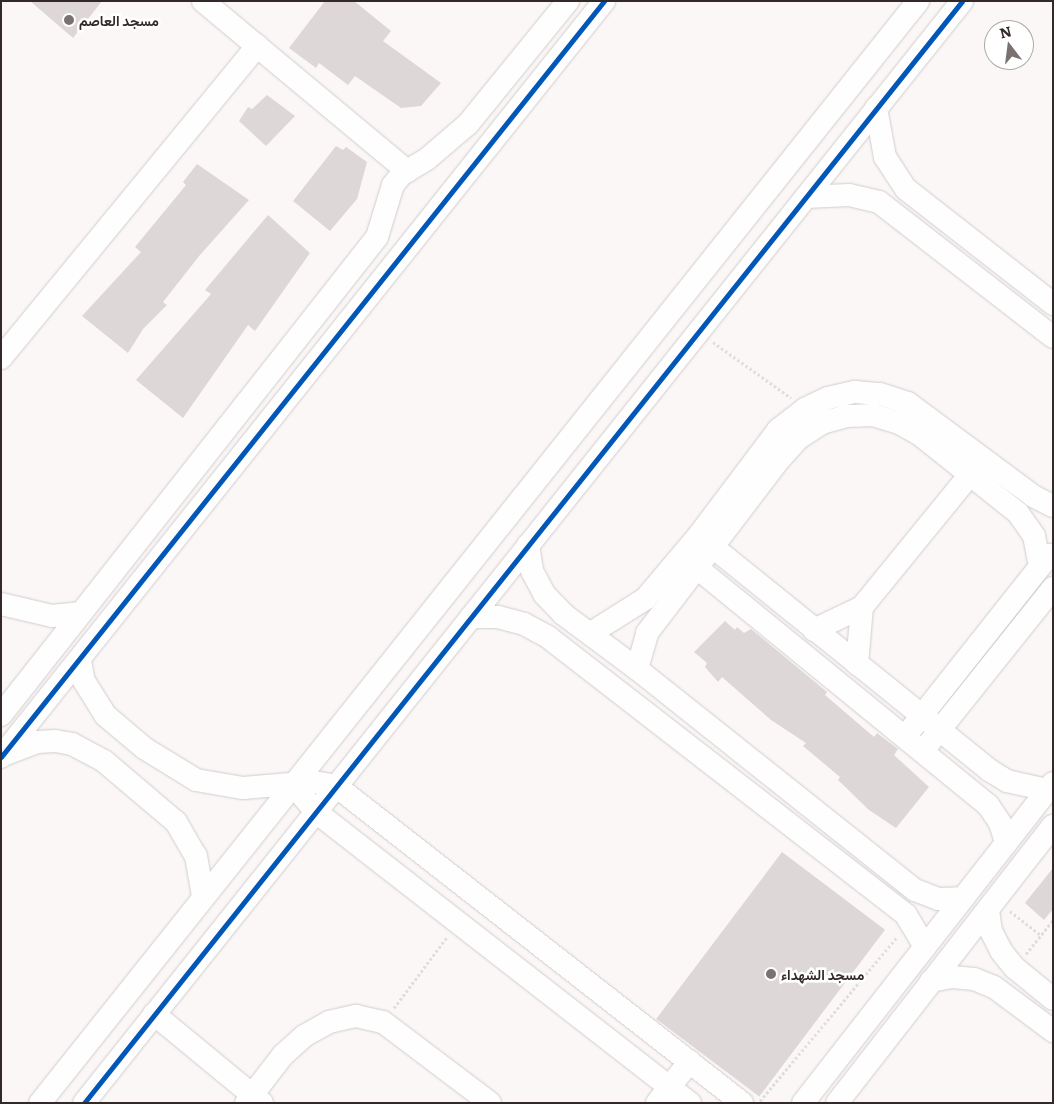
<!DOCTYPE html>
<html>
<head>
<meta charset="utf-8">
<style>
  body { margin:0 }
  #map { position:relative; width:1054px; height:1104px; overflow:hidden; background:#fbf7f7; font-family:Literata,Vazirmatn,serif }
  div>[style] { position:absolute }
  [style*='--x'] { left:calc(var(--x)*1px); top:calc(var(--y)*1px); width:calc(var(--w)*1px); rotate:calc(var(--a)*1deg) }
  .building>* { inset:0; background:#ded7d7; transform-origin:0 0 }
  .path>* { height:3px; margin-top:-1.5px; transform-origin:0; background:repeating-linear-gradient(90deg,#dfdede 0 2.5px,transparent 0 5px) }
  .roads { filter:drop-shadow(0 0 1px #d3cccc) drop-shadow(0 0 1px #d3cccc) }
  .minor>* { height:22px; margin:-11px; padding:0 11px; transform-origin:11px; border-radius:11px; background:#fefefe }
  .cycleway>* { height:5px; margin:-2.5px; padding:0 2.5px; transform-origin:2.5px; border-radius:2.5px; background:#0057b8 }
  .dots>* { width:14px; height:14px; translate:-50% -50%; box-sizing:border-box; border:2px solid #fff; border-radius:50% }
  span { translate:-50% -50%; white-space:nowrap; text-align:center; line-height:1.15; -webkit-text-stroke:5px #fff; paint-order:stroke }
  .poi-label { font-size:14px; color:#342929; font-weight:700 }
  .left { translate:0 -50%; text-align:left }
  .frame { position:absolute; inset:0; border:2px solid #342929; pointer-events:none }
  .north { position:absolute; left:984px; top:20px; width:50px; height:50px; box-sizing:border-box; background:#fff; border:1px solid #aea9a9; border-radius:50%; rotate:345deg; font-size:14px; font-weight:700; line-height:20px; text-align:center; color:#342929 }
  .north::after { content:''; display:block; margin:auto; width:18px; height:22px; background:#7a7171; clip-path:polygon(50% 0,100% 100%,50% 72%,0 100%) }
</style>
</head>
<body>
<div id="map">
  <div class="building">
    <div style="clip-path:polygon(30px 1px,102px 1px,73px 38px)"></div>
    <div style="clip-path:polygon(325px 1px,354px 1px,391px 31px,383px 41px,441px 83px,421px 106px,401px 108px,355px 76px,348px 85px,319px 63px,316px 68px,289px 48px)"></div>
    <div style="clip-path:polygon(267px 95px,295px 116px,266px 146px,239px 121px,248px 107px,252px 109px)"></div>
    <div style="clip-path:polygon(336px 146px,343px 150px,346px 147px,367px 162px,357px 199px,330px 231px,293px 201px)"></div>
    <div style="clip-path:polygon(197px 164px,249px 200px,200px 255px,163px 302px,167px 305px,143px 329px,128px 353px,82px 316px,141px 252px,135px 247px,186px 185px,183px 182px)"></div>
    <div style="clip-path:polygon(268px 215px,310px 253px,255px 331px,248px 325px,183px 418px,136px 380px,211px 294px,205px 290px)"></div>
    <div style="clip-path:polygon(725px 621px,735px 630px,737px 627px,744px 633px,751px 629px,827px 692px,825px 695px,874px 737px,877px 733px,898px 749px,894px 755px,929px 787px,896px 828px,869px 810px,838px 780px,840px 777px,803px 746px,806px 743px,771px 720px,722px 677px,718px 682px,705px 667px,707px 663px,694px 652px)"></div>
    <div style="left:782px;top:852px;width:129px;height:209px;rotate:37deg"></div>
    <div style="clip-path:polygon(1053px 868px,1053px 909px,1044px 920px,1025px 903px)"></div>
  </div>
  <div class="path">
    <div style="--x:713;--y:342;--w:96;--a:35.7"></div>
    <div style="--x:1010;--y:911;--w:39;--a:38"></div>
    <div style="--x:1026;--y:954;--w:43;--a:-51.5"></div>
    <div style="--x:394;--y:1008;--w:89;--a:-53.3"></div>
    <div style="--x:760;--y:1101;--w:214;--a:-50.1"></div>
  </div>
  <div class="roads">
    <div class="minor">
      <div style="--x:203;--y:1;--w:266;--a:39.8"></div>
      <div style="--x:876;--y:108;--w:50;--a:79.6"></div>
      <div style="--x:885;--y:157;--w:38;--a:57"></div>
      <div style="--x:906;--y:189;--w:187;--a:38"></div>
      <div style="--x:806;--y:197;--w:43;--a:-2.7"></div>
      <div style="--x:849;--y:195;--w:31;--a:13"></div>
      <div style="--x:879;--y:202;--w:220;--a:37.8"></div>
      <div style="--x:1;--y:358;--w:404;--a:-50.6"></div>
      <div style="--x:703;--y:539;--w:368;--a:38.9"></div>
      <div style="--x:989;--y:770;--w:21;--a:31"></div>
      <div style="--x:1007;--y:781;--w:42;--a:12.4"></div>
      <div style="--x:528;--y:545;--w:26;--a:81"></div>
      <div style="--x:532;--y:571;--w:26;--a:62"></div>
      <div style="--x:544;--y:594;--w:28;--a:46"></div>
      <div style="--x:563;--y:614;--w:92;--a:36.6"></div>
      <div style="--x:637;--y:669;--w:355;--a:38.5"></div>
      <div style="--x:915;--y:890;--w:25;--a:21"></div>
      <div style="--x:938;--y:899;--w:25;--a:-2"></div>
      <div style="--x:685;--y:558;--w:391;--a:39.2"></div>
      <div style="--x:988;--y:805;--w:22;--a:56"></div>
      <div style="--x:1000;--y:823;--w:21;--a:73"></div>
      <div style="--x:1;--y:604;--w:52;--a:13.2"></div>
      <div style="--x:52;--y:616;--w:27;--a:-6"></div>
      <div style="--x:471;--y:617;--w:27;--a:0"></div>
      <div style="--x:498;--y:617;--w:27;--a:15"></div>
      <div style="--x:524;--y:624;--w:27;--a:28"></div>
      <div style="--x:548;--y:637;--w:453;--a:37.8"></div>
      <div style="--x:906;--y:915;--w:37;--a:59"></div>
      <div style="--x:814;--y:630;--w:53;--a:-25.6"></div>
      <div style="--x:862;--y:607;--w:169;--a:-50.8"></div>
      <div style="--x:591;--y:633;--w:64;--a:-32.2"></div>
      <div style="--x:645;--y:599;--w:84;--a:-49.8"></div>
      <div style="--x:699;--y:535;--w:131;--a:-53"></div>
      <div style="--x:778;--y:430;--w:34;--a:-38"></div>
      <div style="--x:805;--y:409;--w:25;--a:-26"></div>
      <div style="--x:828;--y:398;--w:28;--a:-13"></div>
      <div style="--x:855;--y:392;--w:25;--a:5"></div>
      <div style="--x:880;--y:394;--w:29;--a:18"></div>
      <div style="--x:908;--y:403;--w:156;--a:36.6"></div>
      <div style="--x:1033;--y:496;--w:22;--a:27"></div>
      <div style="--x:80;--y:661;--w:20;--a:79"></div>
      <div style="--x:84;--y:681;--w:40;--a:58"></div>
      <div style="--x:105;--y:715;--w:51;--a:40.2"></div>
      <div style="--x:144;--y:748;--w:61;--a:31.6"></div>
      <div style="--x:196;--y:780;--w:48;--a:9.7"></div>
      <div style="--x:243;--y:788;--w:71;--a:-4.8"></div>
      <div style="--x:314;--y:782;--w:22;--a:10"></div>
      <div style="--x:336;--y:786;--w:515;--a:37.98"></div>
      <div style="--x:857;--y:664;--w:57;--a:-85"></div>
      <div style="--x:637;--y:669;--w:37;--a:-74"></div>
      <div style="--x:647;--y:633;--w:218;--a:-52.7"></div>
      <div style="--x:779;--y:460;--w:30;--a:-48"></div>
      <div style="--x:799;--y:438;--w:27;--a:-33"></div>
      <div style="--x:822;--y:423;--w:26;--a:-16"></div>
      <div style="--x:847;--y:416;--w:26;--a:-2"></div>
      <div style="--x:873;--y:415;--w:27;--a:17"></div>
      <div style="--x:899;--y:423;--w:23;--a:29"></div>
      <div style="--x:919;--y:434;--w:127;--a:38.6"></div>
      <div style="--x:1018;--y:513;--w:28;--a:55"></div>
      <div style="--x:1034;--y:536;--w:31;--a:79"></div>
      <div style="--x:1;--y:715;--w:608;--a:-51.81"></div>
      <div style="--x:377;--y:237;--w:54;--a:-72.9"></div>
      <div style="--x:393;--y:185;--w:14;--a:-51"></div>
      <div style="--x:402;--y:174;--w:29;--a:-31"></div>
      <div style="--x:427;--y:159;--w:54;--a:-40.5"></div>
      <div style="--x:468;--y:124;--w:159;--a:-50.9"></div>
      <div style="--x:912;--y:728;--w:221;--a:-51.6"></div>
      <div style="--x:930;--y:742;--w:197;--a:-51.4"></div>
      <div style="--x:6;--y:754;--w:33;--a:-21"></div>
      <div style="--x:37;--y:742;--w:18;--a:-3"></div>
      <div style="--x:55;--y:741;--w:17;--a:10"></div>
      <div style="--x:72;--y:744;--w:36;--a:28"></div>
      <div style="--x:104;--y:761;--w:94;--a:40.3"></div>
      <div style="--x:176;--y:822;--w:39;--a:60"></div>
      <div style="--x:196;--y:856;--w:40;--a:80"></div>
      <div style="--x:1;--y:757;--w:967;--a:-51.42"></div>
      <div style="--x:292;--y:784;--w:37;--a:49"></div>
      <div style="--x:316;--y:812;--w:474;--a:37.9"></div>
      <div style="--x:988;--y:910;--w:21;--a:82"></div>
      <div style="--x:991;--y:931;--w:22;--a:63"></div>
      <div style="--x:1001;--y:951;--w:22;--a:51"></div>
      <div style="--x:1015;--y:968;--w:49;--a:39.2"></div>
      <div style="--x:931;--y:981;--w:21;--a:-11"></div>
      <div style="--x:952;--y:977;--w:22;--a:5"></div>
      <div style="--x:974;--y:979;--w:22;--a:22"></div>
      <div style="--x:994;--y:987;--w:74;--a:36.7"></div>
      <div style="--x:154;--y:1014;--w:140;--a:39.5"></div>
      <div style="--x:40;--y:1103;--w:1409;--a:-51.45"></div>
      <div style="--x:84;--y:1103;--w:1409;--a:-51.45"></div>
      <div style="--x:246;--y:1103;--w:61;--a:-52.4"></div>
      <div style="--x:283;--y:1055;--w:28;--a:-42"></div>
      <div style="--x:304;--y:1036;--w:29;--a:-29"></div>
      <div style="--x:329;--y:1022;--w:28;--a:-13"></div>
      <div style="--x:356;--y:1016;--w:28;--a:13"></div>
      <div style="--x:383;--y:1022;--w:134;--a:37.1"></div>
      <div style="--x:657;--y:1103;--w:53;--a:-51.8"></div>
      <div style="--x:803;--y:1103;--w:406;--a:-52"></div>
      <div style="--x:837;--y:1103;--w:351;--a:-52.1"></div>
    </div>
  </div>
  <div class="cycleway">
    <div style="--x:1;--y:757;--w:967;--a:-51.42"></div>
    <div style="--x:84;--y:1103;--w:1409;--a:-51.45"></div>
  </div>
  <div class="dots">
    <div style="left:69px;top:20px;background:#7a7171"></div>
    <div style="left:771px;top:974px;background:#7a7171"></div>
  </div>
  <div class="poi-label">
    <span class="left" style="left:79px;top:20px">مسجد العاصم</span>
    <span class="left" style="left:781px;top:974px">مسجد الشهداء</span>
  </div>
  <div class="frame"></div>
  <div class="north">N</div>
</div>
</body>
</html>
